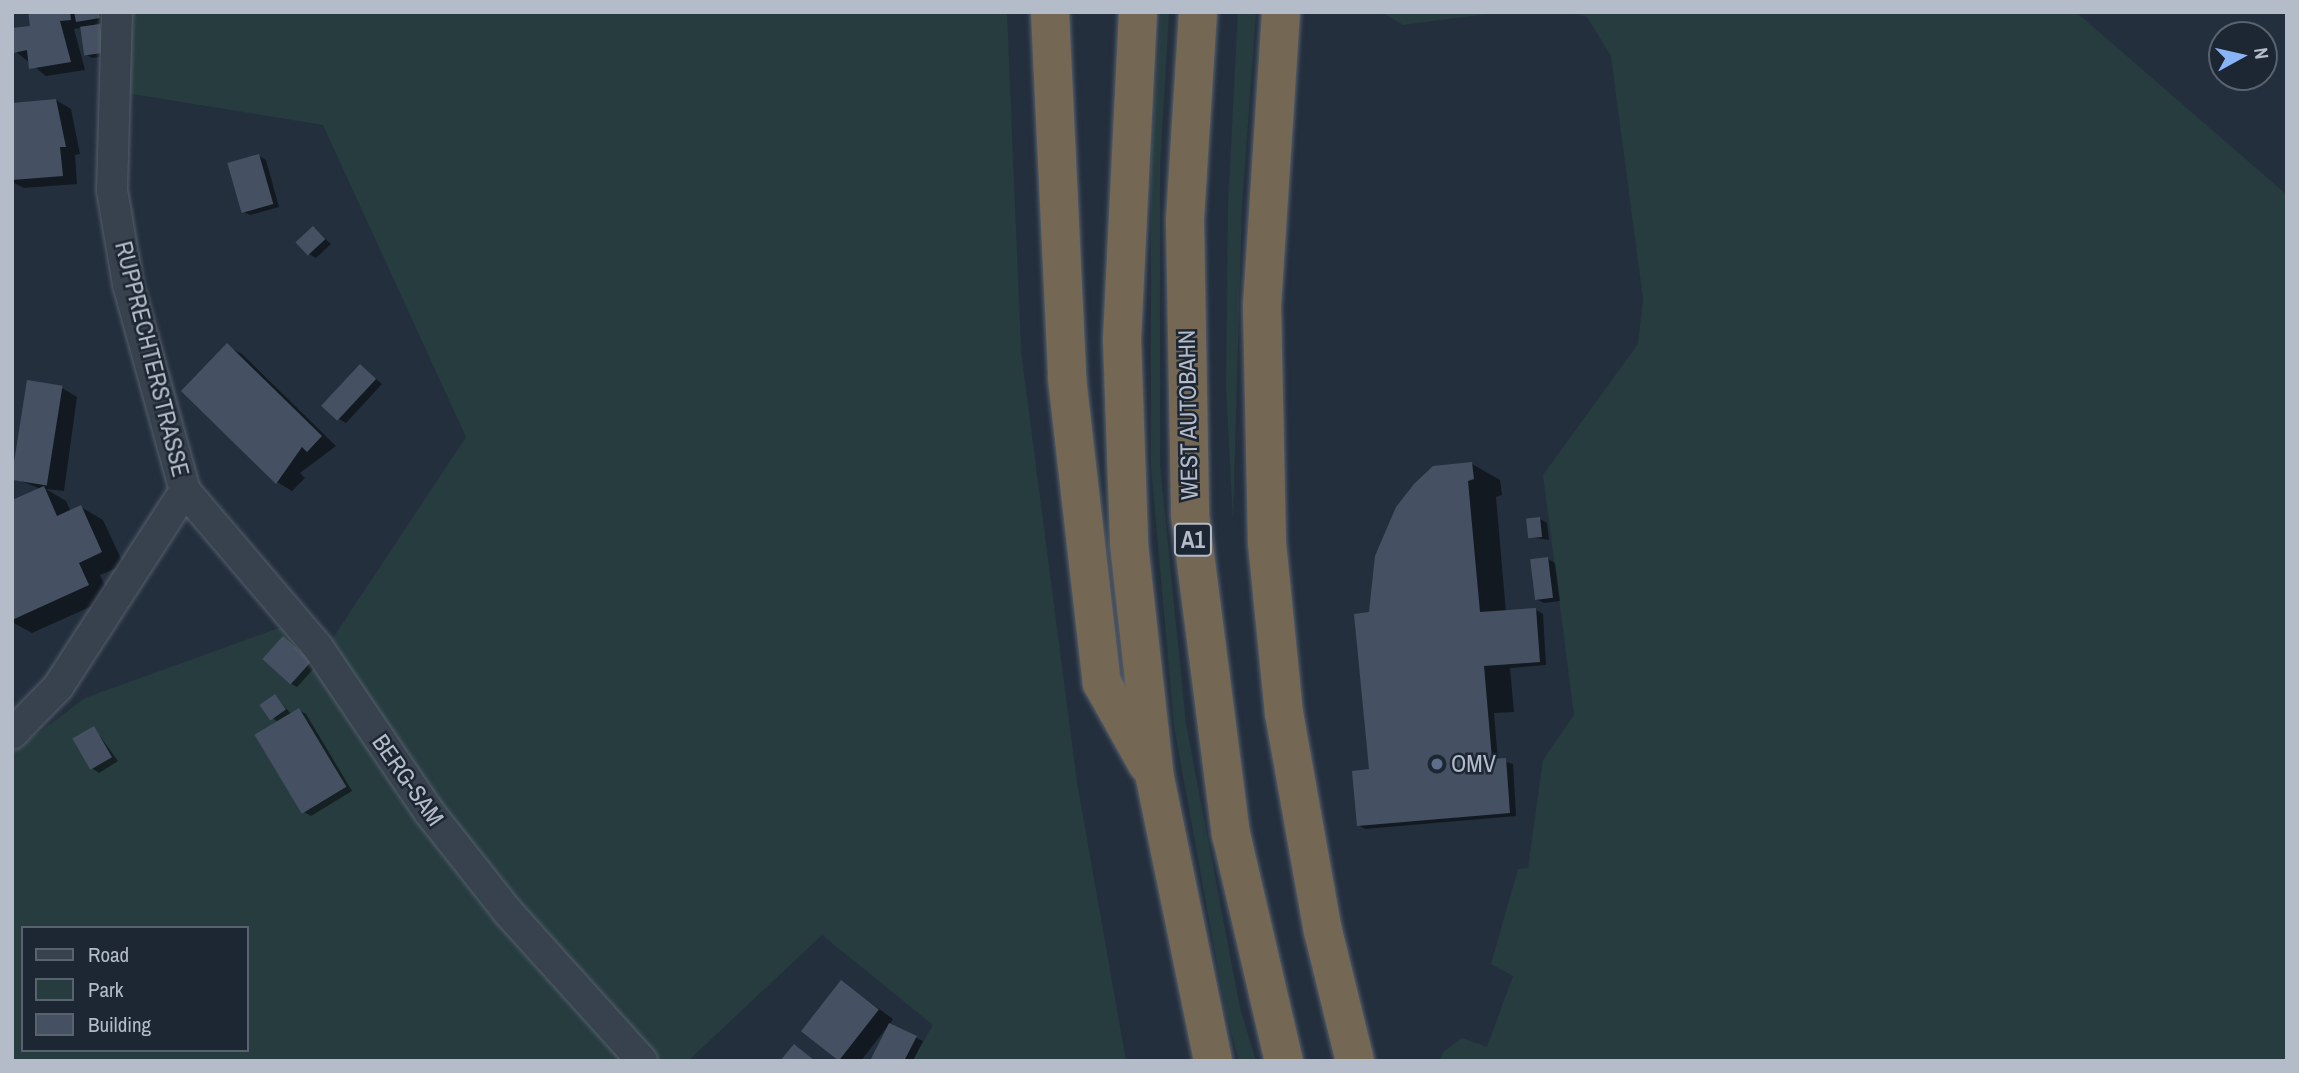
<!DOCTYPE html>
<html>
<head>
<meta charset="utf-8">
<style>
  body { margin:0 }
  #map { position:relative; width:2299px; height:1073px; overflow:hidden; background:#242f3e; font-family:"Archivo Narrow",sans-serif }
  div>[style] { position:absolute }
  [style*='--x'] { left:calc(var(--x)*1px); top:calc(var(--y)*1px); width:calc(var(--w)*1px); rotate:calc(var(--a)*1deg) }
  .green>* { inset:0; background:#263c3f }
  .shadow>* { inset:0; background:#0007 }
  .building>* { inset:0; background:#455162; transform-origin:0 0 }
  .roads { filter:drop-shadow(0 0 2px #565f6c) drop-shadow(0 0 2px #565f6c) }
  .minor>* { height:30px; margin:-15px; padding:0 15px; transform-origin:15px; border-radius:15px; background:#38414e }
  .motorway>* { height:38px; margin:-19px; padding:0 19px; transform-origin:19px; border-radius:19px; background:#746855 }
  .dots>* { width:19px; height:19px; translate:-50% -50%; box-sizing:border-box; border:4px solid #1d2633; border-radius:50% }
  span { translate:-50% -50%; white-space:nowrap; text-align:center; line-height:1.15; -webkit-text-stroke:5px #1d2633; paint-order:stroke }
  .shield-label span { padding:2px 5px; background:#1d2633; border:2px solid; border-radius:5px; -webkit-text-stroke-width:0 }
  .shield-label { font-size:23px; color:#b4bcc9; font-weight:700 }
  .street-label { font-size:24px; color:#b4bcc9 }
  .poi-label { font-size:24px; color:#b4bcc9 }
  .left { translate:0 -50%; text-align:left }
  .frame { position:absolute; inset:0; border:14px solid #b4bcc9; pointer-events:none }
  .legend { position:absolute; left:21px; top:926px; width:228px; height:126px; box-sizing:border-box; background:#1d2633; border:2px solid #59626f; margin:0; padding:9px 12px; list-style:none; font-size:21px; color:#b4bcc9 }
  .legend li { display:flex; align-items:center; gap:14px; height:35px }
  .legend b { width:35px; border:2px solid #59626f }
  .north { position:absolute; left:2208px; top:21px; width:70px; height:70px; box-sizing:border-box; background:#1d2633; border:2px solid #59626f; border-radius:50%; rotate:82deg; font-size:19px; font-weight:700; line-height:28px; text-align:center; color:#b4bcc9 }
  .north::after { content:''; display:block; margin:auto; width:24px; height:32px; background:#8ab4f8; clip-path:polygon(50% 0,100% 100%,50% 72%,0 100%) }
</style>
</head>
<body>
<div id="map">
  <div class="green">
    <div style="clip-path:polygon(evenodd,131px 12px,1007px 12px,1021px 351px,1077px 782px,1126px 1061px,912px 1061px,933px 1025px,822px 935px,688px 1061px,12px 1061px,12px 753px,85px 698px,279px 628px,333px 638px,466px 437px,323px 125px,126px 93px,131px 12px,23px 928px,247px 928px,247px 1050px,23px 1050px,23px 928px)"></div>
    <div style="clip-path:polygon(1161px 12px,1169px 12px,1160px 165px,1160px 464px,1186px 724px,1240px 1008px,1256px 1061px,1239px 1061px,1226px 1013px,1174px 726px,1151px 466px,1151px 164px)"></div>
    <div style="clip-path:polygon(1238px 12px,1256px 12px,1242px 206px,1233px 520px,1226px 387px,1228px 204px)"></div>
    <div style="clip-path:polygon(1382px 12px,1502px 12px,1403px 25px)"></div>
    <div style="clip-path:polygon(1571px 12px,2076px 12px,2287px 195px,2287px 1061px,1440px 1061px,1443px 1052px,1462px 1038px,1487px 1047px,1513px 976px,1491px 964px,1518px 869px,1528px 868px,1543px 760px,1574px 715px,1543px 475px,1638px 344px,1643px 299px,1611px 56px,1587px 17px)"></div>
  </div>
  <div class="shadow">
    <div style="clip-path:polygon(23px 12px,105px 12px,107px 22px,95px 24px,107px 30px,110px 56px,92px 58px,85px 54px,81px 28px,74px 29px,85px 70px,46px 76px,15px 51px,32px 27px,30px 16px)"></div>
    <div style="clip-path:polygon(56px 100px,71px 109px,80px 154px,75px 155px,77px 184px,24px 188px,12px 182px,12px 104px)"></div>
    <div style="clip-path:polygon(259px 156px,266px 160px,279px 207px,250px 215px,242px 211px)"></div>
    <div style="clip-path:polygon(313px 228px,331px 244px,316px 258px,309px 254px)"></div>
    <div style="clip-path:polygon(227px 346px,242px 354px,336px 446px,300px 473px,305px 478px,292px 491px,277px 482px,183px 391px)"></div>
    <div style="clip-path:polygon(360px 366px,382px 384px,346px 423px,339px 419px)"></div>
    <div style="clip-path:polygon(62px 388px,77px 397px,64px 491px,46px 489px,66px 501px,71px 512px,81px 507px,103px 520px,124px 565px,100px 575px,110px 598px,32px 633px,12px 622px,12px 502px,41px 489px,16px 479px)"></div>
    <div style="clip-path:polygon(1472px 464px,1500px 480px,1502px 495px,1496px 497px,1506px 612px,1536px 610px,1543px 614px,1546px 665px,1510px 668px,1514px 712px,1494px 713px,1498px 760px,1513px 764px,1516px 816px,1365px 829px,1358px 825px,1371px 771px,1372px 584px,1386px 533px)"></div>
    <div style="clip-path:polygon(1540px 519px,1547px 523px,1549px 540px,1529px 537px)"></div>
    <div style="clip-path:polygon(1548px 559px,1555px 563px,1560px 601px,1544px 603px,1536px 599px)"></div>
    <div style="clip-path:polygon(283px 638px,316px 666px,297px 687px,290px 683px)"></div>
    <div style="clip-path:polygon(275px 696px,292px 715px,299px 710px,306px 714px,352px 791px,311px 816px,304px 812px,278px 723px,261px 705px)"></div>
    <div style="clip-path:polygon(94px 728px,118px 761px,99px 773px,92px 768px)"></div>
    <div style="clip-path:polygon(842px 982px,893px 1019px,889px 1025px,923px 1041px,913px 1061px,872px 1061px,887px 1027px,861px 1061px,843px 1061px,804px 1031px)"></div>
  </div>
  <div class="building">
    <div style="clip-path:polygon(28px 12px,70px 12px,71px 20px,60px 21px,71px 62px,29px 69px,27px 50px,13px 53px,12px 28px,30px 26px)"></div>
    <div style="clip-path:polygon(74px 12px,99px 12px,100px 18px,76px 22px)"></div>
    <div style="left:100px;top:24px;width:29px;height:20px;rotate:82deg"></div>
    <div style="clip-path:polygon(56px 99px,66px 147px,60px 147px,63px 176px,12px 180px,12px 103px)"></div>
    <div style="left:259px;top:154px;width:52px;height:33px;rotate:74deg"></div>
    <div style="left:313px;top:226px;width:18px;height:24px;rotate:47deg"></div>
    <div style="clip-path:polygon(227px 343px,322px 436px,307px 452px,302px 447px,276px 484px,181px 391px)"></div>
    <div style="left:360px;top:364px;width:22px;height:57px;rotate:43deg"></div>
    <div style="left:27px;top:380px;width:36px;height:101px;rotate:9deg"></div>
    <div style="clip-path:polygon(1472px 462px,1474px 479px,1468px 481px,1480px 612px,1536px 608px,1540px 662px,1484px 666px,1492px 759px,1506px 758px,1510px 813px,1357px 826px,1352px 771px,1369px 769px,1354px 614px,1369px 612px,1375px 556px,1396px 507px,1414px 484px,1433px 466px)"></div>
    <div style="clip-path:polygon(44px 486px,57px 516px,81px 505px,102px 552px,79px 563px,89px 585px,12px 620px,12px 500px)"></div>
    <div style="left:1540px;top:517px;width:20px;height:14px;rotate:84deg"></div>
    <div style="left:1548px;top:557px;width:41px;height:18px;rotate:83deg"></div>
    <div style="left:283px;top:636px;width:38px;height:31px;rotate:42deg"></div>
    <div style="left:275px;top:694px;width:19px;height:19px;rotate:55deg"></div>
    <div style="left:299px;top:708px;width:92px;height:52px;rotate:59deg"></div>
    <div style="left:94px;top:726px;width:36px;height:25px;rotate:60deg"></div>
    <div style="left:841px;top:980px;width:48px;height:65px;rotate:38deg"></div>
    <div style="clip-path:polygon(889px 1023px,917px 1036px,904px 1061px,870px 1061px)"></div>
    <div style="clip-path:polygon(794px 1044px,815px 1061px,780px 1061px)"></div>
  </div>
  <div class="roads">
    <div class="minor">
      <div style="--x:185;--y:491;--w:204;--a:49.6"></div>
      <div style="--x:317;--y:646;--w:200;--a:56"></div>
      <div style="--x:429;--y:812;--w:127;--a:51.7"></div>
      <div style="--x:508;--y:912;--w:200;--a:48"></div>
      <div style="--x:12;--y:734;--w:66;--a:-45.6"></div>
      <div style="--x:58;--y:687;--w:234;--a:-57.1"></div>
      <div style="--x:185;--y:491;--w:215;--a:-105.4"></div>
      <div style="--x:128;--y:284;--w:95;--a:-99.7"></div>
      <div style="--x:112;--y:190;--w:178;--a:-88.4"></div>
    </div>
    <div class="motorway">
      <div style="--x:1050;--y:12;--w:366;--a:87.3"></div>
      <div style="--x:1067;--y:378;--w:307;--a:83.5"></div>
      <div style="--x:1102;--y:683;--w:93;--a:60.9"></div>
      <div style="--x:1138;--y:12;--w:327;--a:92.8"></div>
      <div style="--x:1122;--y:339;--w:205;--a:88"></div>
      <div style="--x:1129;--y:544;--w:235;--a:83.7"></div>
      <div style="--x:1155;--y:778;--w:289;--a:78.4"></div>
      <div style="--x:1198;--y:12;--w:209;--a:93.6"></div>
      <div style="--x:1185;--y:221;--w:294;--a:89"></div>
      <div style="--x:1190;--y:515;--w:322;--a:82.7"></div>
      <div style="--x:1231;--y:834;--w:233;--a:76.9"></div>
      <div style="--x:1281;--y:12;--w:294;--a:93.7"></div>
      <div style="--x:1262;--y:305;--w:238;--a:88.8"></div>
      <div style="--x:1267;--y:543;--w:171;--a:84.3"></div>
      <div style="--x:1284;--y:713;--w:221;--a:79.9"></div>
      <div style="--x:1323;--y:931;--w:134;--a:76.2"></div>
    </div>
  </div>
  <div class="dots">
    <div style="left:1437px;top:764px;background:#5c6f8a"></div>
  </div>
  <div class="shield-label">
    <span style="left:1193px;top:540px">A1</span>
  </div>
  <div class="street-label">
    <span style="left:152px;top:359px;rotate:76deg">RUPPRECHTERSTRASSE</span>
    <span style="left:1188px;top:415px;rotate:-91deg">WEST AUTOBAHN</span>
    <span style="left:408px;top:780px;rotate:55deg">BERG-SAM</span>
  </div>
  <div class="poi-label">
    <span class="left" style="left:1451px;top:764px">OMV</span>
  </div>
  <div class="frame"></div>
  <ul class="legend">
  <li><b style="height:9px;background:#38414e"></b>Road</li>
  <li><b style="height:19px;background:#263c3f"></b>Park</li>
  <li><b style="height:19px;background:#455162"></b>Building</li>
  </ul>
  <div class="north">N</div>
</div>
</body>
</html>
